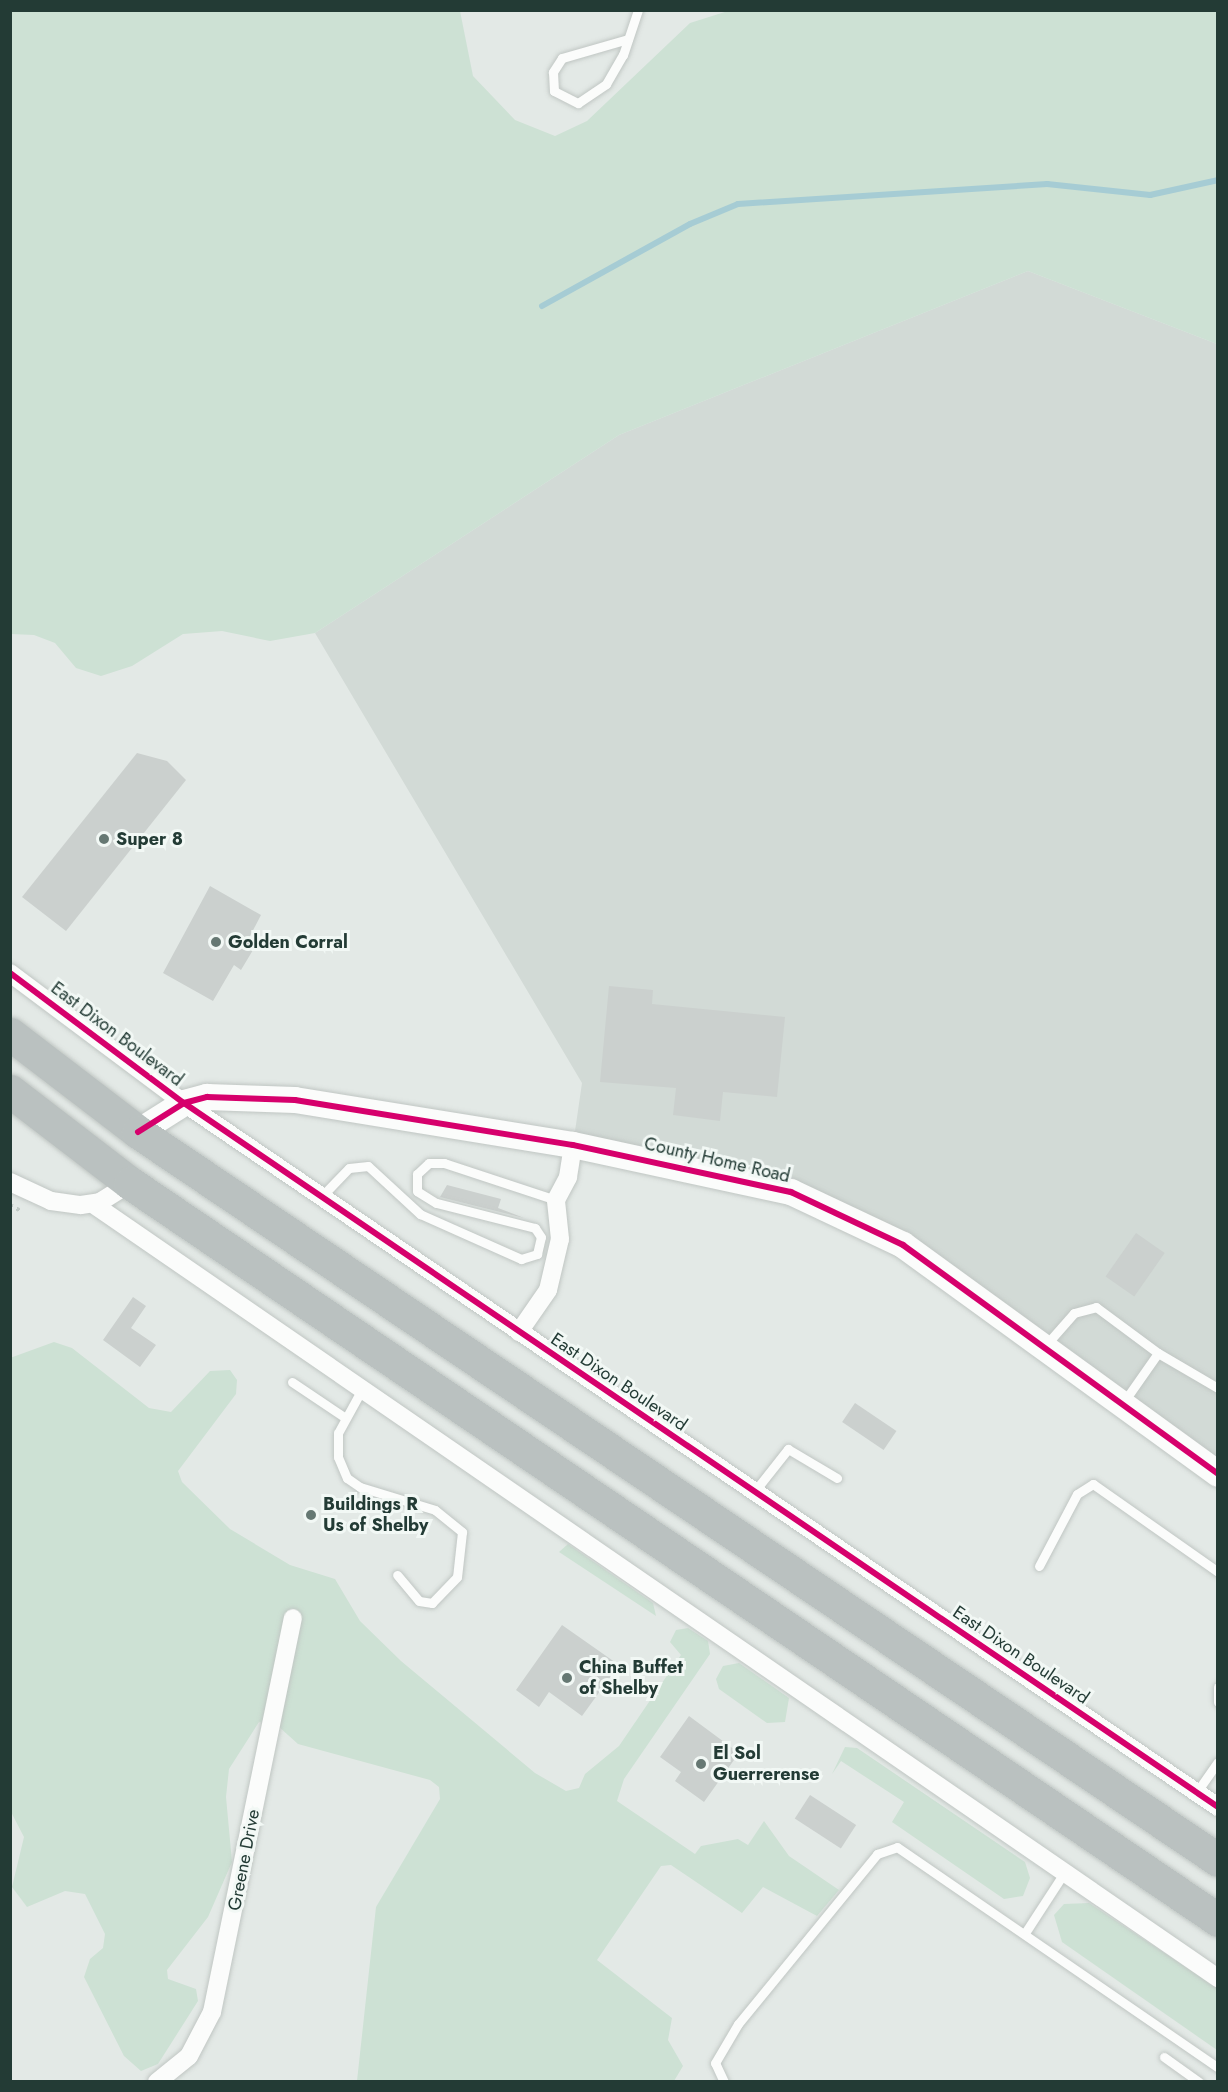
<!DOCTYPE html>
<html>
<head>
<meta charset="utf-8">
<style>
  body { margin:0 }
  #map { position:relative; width:1228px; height:2092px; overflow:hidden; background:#e3e9e6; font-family:Jost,sans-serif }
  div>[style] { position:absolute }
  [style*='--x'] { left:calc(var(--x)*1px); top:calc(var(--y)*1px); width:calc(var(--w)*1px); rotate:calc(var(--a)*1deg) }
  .built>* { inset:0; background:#d2dad6 }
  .green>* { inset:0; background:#cde1d4 }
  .stream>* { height:6px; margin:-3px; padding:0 3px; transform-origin:3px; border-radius:3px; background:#a6ccd4 }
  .building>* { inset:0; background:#cbd0ce; transform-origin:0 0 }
  .path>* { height:4px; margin-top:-2px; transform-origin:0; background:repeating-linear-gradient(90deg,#c0c9c5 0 3px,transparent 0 7.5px) }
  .roads { filter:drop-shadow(0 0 2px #c0c6c3) drop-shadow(0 0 2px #c0c6c3) }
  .lane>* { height:9px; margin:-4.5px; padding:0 4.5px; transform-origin:4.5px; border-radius:4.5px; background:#fbfcfb }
  .street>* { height:18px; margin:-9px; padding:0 9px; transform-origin:9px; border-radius:9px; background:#fbfcfb }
  .secondary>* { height:26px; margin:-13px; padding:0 13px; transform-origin:13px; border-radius:13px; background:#fbfcfb }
  .highway>* { height:33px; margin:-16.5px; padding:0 16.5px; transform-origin:16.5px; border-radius:16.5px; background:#bac1c0 }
  .cycleway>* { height:6px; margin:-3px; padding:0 3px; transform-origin:3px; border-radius:3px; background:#d6006c }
  .dots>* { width:16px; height:16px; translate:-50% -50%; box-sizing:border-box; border:3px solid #f2f8f5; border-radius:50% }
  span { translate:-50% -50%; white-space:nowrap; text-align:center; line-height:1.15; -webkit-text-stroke:6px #f2f8f5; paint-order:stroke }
  .poi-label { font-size:18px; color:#233b35; font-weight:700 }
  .left { translate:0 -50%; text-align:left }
  .street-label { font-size:18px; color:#233b35 }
  .frame { position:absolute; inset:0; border:12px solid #233b35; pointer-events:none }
</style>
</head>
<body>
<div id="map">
  <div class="built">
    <div style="clip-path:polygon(1028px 271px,1217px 344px,1217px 1474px,841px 1212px,573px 1145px,582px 1083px,315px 633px,619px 435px)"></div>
  </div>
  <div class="green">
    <div style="clip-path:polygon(10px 11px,460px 11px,473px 76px,515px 120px,555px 136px,587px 121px,690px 23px,728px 11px,1217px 11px,1217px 344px,1028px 271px,619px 435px,315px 633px,270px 641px,222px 631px,183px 634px,132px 666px,101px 676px,76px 668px,55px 643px,34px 635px,11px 634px)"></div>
    <div style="clip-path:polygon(54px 1342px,72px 1348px,149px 1408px,171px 1412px,210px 1371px,230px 1370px,237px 1380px,236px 1394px,178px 1471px,182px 1482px,230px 1529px,290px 1565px,335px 1579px,360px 1621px,401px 1661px,535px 1773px,566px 1791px,579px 1788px,585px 1774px,619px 1746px,681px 1655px,670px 1642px,676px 1630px,688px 1628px,708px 1641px,710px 1654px,624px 1779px,617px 1801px,695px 1854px,701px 1846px,738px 1839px,748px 1845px,764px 1821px,789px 1856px,839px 1890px,817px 1916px,763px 1887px,742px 1913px,671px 1865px,661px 1866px,597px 1960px,672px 2018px,668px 2040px,683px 2066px,674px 2081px,357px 2081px,376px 1907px,440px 1799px,439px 1787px,430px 1780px,298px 1744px,278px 1726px,259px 1722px,229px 1769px,226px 1797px,232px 1862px,208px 1917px,167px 1970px,168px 1979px,196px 1989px,198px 2001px,158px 2064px,141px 2071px,124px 2056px,84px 1977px,90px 1959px,103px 1948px,105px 1934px,85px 1894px,65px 1891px,27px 1907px,12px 1887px,24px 1837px,10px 1810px,10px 1358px)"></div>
    <div style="clip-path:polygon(568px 1544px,653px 1603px,656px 1616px,559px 1552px)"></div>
    <div style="clip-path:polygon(739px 1663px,789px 1698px,785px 1722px,767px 1723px,719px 1689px,716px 1679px,723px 1666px)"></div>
    <div style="clip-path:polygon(845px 1747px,857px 1748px,1025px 1862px,1030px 1878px,1023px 1896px,1004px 1899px,892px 1822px,904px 1802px,841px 1761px,832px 1774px)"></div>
    <div style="clip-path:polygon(1089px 1903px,1217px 1988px,1217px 2050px,1062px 1942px,1054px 1915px,1064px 1904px)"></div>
  </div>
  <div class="stream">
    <div style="--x:542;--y:306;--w:169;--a:-29"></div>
    <div style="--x:690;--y:224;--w:52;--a:-22.6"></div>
    <div style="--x:738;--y:204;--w:310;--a:-3.7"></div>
    <div style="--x:1047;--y:184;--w:104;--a:6.1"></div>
    <div style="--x:1150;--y:195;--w:70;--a:-12.4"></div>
  </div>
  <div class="building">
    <div style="clip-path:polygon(137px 753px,167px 761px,186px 780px,66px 931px,22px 897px)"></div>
    <div style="clip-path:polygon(210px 886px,261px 915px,248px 940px,256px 945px,241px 970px,234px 965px,213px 1001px,163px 973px)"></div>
    <div style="clip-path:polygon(609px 986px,653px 990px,652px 1004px,785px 1017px,777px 1097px,723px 1092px,720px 1121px,673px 1115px,676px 1088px,600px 1082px)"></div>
    <div style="clip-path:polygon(447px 1185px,501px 1199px,498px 1208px,524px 1218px,440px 1197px)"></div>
    <div style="left:1136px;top:1233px;width:35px;height:53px;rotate:35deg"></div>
    <div style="clip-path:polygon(133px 1297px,146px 1306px,131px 1328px,156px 1345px,140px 1367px,103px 1340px)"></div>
    <div style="left:855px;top:1403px;width:50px;height:23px;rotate:34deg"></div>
    <div style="clip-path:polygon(562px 1625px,619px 1665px,582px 1716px,549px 1692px,539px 1707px,516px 1690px)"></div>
    <div style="clip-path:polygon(689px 1716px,739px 1753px,704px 1802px,675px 1781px,681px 1772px,660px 1757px)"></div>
    <div style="left:810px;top:1795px;width:55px;height:28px;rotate:33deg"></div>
  </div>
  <div class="path">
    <div style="--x:10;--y:1205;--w:13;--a:29"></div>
  </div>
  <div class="roads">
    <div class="lane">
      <div style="--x:628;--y:39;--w:69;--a:163.9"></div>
      <div style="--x:562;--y:58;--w:17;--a:123"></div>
      <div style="--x:553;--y:72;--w:19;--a:87"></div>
      <div style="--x:554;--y:91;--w:27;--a:27"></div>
      <div style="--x:578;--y:103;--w:34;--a:-34"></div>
      <div style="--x:606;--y:84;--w:34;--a:-60"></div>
      <div style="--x:623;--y:55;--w:47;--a:-71.6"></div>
      <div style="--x:321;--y:1197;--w:40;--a:-46"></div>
      <div style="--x:349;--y:1168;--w:19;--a:-6"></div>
      <div style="--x:368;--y:1166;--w:71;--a:42.7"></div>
      <div style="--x:420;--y:1214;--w:111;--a:24"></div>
      <div style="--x:521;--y:1259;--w:17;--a:-17"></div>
      <div style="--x:537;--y:1254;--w:17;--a:-77"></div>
      <div style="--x:541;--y:1237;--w:11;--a:-124"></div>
      <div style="--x:535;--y:1228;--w:102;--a:-165.8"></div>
      <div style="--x:436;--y:1203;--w:22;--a:-148"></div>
      <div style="--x:417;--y:1191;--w:17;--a:-90"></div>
      <div style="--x:417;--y:1174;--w:16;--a:-43"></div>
      <div style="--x:429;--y:1163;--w:15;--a:0"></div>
      <div style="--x:444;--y:1163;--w:118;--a:18.3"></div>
      <div style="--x:1045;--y:1346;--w:44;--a:-48.7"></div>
      <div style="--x:1074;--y:1313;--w:23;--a:-15"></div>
      <div style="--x:1096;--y:1307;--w:77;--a:36.6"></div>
      <div style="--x:1158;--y:1353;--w:69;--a:30.3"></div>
      <div style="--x:292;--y:1382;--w:63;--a:33.9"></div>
      <div style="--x:361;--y:1391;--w:48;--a:118.7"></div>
      <div style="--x:338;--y:1433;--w:24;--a:90"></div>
      <div style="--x:338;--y:1457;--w:23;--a:67"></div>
      <div style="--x:347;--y:1478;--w:16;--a:35"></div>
      <div style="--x:360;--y:1487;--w:78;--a:17"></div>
      <div style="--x:435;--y:1510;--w:35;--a:39"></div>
      <div style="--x:462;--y:1532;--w:45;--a:96.3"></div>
      <div style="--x:457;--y:1577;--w:36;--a:134"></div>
      <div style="--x:432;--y:1603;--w:13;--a:-171"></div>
      <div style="--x:419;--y:1601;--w:34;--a:-130"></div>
      <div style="--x:1123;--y:1403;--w:61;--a:-55"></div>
      <div style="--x:754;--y:1492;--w:55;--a:-51.7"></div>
      <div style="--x:788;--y:1449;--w:57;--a:30.6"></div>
      <div style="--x:1039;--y:1566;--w:81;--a:-62.2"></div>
      <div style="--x:1077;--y:1494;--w:19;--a:-32"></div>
      <div style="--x:1093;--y:1484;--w:153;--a:35.1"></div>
      <div style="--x:1218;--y:1687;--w:15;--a:90"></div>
      <div style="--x:1196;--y:1793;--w:38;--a:-55"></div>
      <div style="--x:1025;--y:1933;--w:72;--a:-57"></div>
      <div style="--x:1164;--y:2057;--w:43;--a:35.5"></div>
      <div style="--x:724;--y:2082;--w:21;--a:-115"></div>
      <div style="--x:715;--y:2063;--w:45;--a:-59.5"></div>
      <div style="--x:738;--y:2024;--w:220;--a:-50.7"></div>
      <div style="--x:877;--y:1854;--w:21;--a:-19"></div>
      <div style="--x:897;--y:1847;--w:390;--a:34.5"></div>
    </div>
    <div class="street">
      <div style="--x:10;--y:973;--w:217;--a:36.8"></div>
      <div style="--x:184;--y:1103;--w:1251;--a:34.25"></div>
      <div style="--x:10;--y:1182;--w:45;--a:24.9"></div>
      <div style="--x:51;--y:1201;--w:30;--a:8"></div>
      <div style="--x:81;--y:1205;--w:19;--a:-9"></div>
      <div style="--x:100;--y:1202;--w:36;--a:-32"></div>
      <div style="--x:93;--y:1204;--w:1366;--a:34.53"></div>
      <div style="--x:519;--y:1332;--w:51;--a:-55.4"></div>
      <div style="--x:548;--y:1290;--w:52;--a:-76.8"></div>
      <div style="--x:560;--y:1239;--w:39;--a:-96"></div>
      <div style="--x:556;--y:1200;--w:26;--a:-62"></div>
      <div style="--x:568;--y:1177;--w:32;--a:-81"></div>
      <div style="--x:157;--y:2082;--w:41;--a:-39.1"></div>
      <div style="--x:189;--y:2056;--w:50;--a:-62.4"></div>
      <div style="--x:212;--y:2012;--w:402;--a:-78.4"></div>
    </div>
    <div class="secondary">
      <div style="--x:138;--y:1132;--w:54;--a:-32.2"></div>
      <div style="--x:184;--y:1103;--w:24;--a:-15"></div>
      <div style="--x:207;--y:1097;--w:88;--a:2"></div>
      <div style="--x:295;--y:1100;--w:282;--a:9.2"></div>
      <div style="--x:573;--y:1145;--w:223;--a:12.2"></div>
      <div style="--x:791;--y:1192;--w:124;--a:25.3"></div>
      <div style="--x:903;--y:1245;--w:389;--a:36"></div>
    </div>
    <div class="highway">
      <div style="--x:10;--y:1034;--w:161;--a:37.4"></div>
      <div style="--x:138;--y:1132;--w:1302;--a:33.98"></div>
      <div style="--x:10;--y:1091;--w:151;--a:37.5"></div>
      <div style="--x:130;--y:1183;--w:1314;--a:34.11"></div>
    </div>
  </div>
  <div class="cycleway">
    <div style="--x:10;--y:973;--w:217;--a:36.8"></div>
    <div style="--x:184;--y:1103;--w:1251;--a:34.25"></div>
    <div style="--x:138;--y:1132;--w:54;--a:-32.2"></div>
    <div style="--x:184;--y:1103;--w:24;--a:-15"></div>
    <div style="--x:207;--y:1097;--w:88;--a:2"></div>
    <div style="--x:295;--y:1100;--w:282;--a:9.2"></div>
    <div style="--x:573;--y:1145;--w:223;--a:12.2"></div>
    <div style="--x:791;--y:1192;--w:124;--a:25.3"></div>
    <div style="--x:903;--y:1245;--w:389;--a:36"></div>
  </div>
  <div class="dots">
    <div style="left:104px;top:839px;background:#667873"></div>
    <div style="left:216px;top:942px;background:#667873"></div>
    <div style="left:311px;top:1515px;background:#667873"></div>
    <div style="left:567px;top:1678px;background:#667873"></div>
    <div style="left:701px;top:1764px;background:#667873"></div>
  </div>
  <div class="poi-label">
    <span class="left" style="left:116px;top:839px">Super 8</span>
    <span class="left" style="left:228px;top:942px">Golden Corral</span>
    <span class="left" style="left:323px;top:1515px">Buildings R<br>Us of Shelby</span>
    <span class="left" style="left:579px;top:1678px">China Buffet<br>of Shelby</span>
    <span class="left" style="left:713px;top:1764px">El Sol<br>Guerrerense</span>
  </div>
  <div class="street-label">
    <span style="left:117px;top:1034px;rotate:37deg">East Dixon Boulevard</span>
    <span style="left:717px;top:1160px;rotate:13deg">County Home Road</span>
    <span style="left:619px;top:1382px;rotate:34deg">East Dixon Boulevard</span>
    <span style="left:1021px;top:1655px;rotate:34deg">East Dixon Boulevard</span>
    <span style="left:244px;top:1860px;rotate:-79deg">Greene Drive</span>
  </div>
  <div class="frame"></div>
</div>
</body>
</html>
